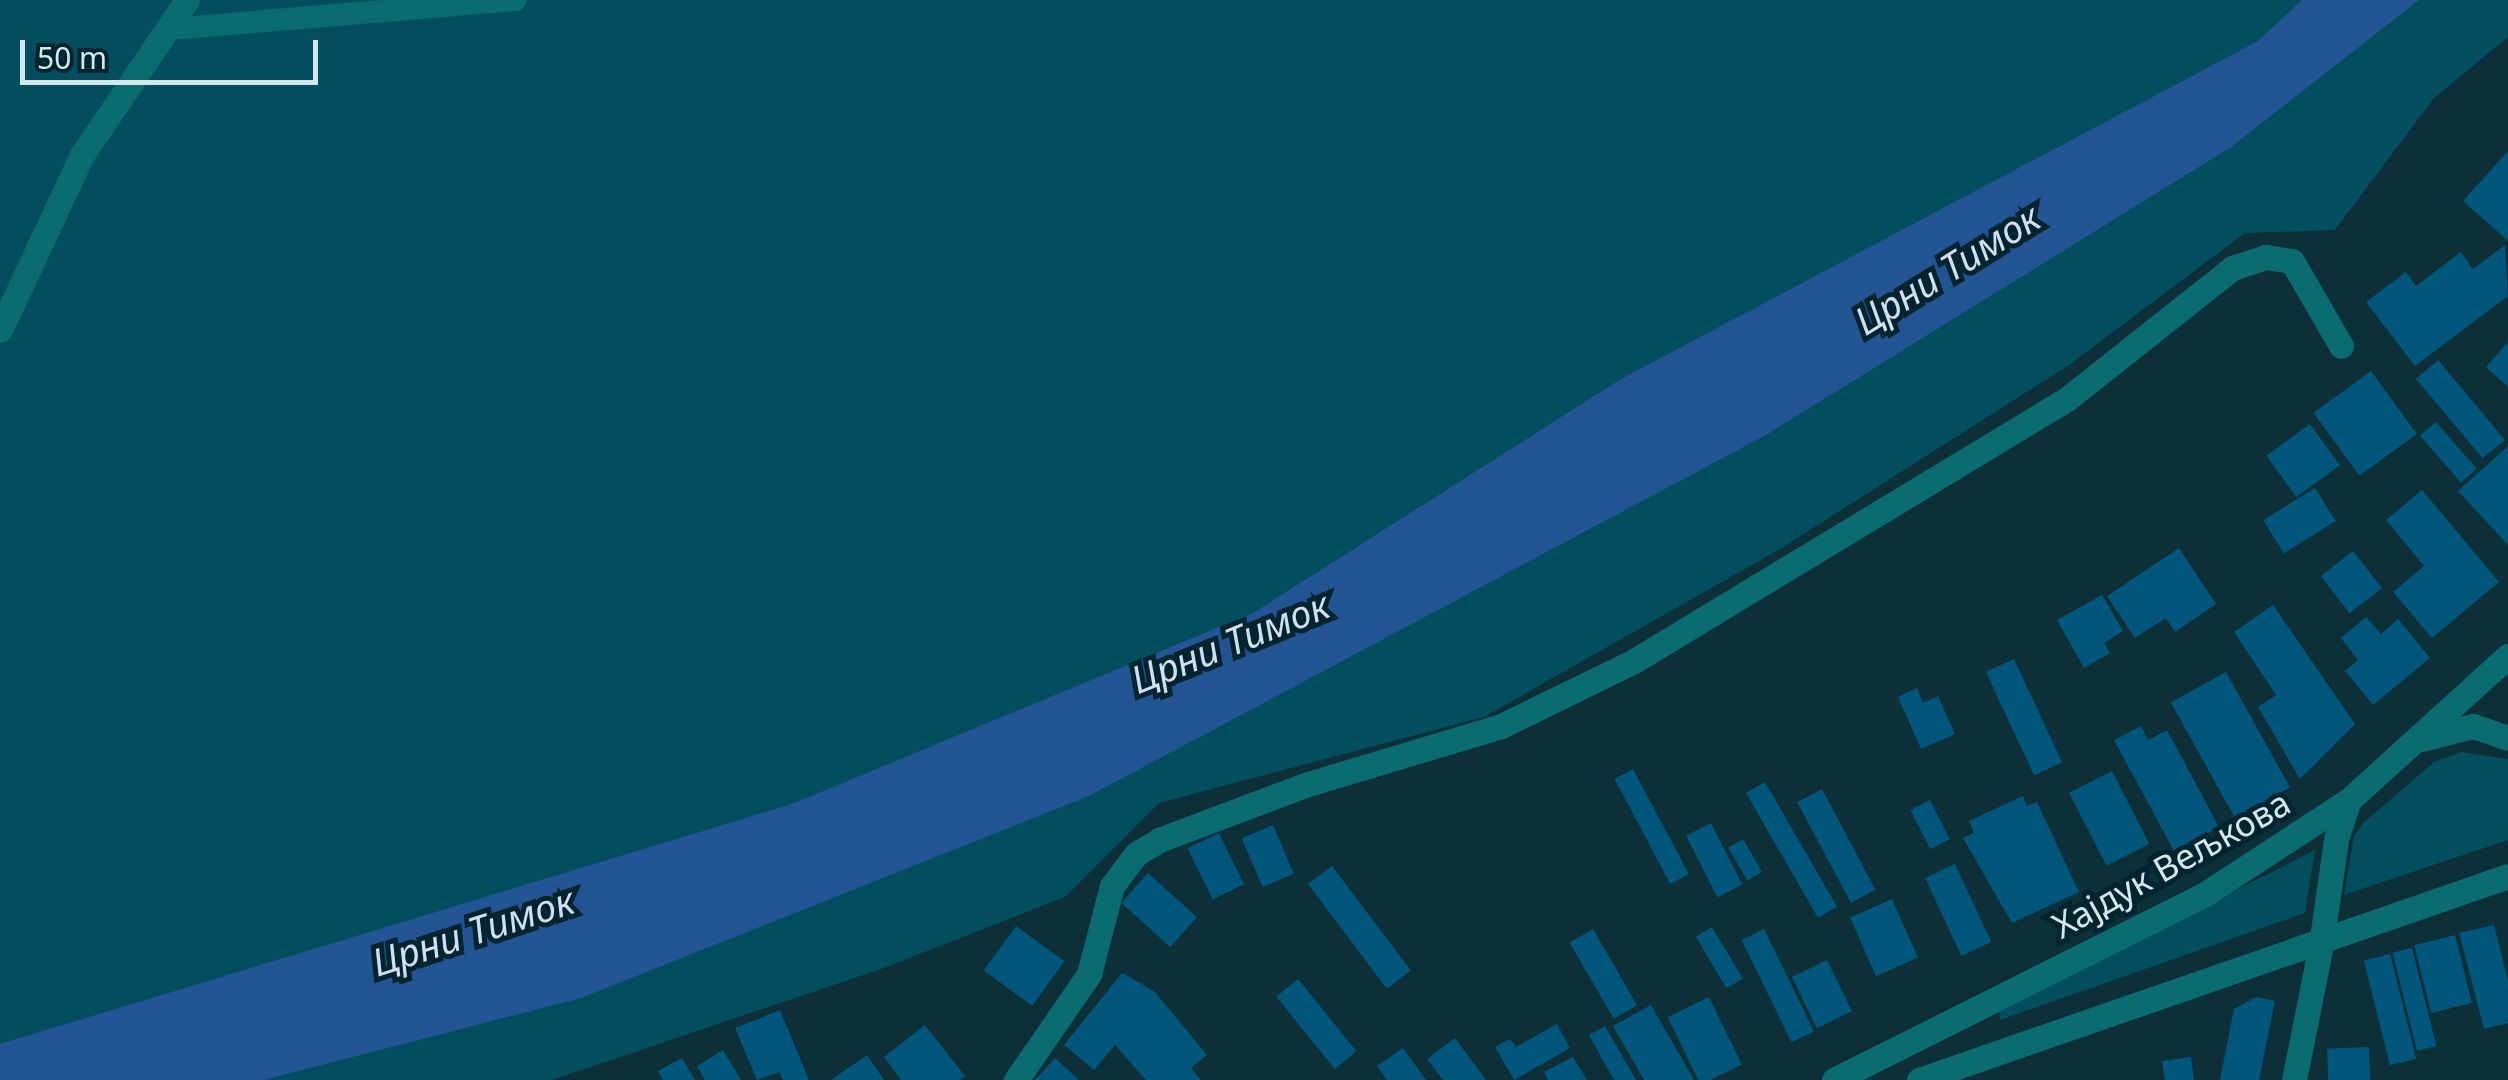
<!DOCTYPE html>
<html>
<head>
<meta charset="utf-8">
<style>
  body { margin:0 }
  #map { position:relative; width:2508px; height:1080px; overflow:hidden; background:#0c2f38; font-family:"Noto Sans",sans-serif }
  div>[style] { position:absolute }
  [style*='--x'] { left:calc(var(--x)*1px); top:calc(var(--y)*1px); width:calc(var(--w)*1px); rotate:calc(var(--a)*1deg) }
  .green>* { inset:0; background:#024e5f }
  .water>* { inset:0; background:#235494 }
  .building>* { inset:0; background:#02567c; transform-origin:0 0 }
  .service>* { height:22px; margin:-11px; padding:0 11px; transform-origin:11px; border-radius:11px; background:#0a6b70 }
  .minor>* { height:25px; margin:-12.5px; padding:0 12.5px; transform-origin:12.5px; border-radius:12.5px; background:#0a6b70 }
  .tertiary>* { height:25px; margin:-12.5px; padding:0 12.5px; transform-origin:12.5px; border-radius:12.5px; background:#0a6b70 }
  span { translate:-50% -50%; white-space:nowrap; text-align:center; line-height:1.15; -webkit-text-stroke:10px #01252e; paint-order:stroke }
  .street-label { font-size:35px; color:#d4e7ed }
  .water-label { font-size:38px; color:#d2dff2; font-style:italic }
  .scale { position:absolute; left:20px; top:40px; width:298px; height:45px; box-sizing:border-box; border:5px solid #d4e7ed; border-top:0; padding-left:12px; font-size:30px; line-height:35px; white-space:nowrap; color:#d4e7ed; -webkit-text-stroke:8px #01252e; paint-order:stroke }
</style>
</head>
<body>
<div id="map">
  <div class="green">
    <div style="clip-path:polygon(0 0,2508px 0,2508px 37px,2434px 98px,2335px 230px,2245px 233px,2069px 365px,1780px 549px,1484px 717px,1159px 803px,1065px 897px,881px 969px,552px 1080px,0 1080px)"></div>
    <div style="clip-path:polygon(2461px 752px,2508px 759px,2508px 840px,2344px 895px,2354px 836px,2363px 823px,2434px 762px)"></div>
    <div style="clip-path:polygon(2315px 850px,2305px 913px,2000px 1020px,2000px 1010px)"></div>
  </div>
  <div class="water">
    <div style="clip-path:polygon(2302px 0,2419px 0,2231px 147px,1766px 435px,1089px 796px,581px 998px,264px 1080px,0 1080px,0 1044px,792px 804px,1253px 613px,1621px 379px,2258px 41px)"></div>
  </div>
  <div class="building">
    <div style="clip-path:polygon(2508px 151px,2508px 241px,2463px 201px)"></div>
    <div style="clip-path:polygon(2505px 245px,2508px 296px,2415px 366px,2366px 302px,2406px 272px,2416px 286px,2461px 252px,2473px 269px)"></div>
    <div style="clip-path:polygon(2508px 342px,2508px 387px,2486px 367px)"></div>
    <div style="left:2438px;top:360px;width:104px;height:29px;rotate:50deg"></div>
    <div style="left:2371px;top:371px;width:78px;height:71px;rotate:54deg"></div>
    <div style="left:2436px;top:422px;width:62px;height:21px;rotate:49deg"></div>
    <div style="left:2310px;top:424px;width:51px;height:54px;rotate:54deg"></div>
    <div style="clip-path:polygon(2508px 446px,2508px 545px,2458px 491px)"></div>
    <div style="left:2315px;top:488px;width:39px;height:61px;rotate:58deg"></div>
    <div style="clip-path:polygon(2422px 490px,2499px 582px,2432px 638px,2393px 592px,2424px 566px,2386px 520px)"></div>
    <div style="clip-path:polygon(2179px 548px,2216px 604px,2175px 632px,2166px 618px,2135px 638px,2107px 596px)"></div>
    <div style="left:2353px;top:551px;width:47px;height:41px;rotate:52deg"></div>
    <div style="clip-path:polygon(2102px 595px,2123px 631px,2104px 643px,2110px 653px,2084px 668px,2057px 620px)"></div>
    <div style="clip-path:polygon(2273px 605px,2355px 724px,2300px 779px,2258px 707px,2276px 695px,2234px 632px)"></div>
    <div style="clip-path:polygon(2366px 617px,2381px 634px,2398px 619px,2430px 658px,2373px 705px,2345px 671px,2358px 660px,2341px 638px)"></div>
    <div style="left:2014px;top:659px;width:114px;height:31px;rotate:65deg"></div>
    <div style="left:2226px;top:672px;width:132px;height:63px;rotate:61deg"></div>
    <div style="clip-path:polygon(1917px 688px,1923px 703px,1938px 696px,1955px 734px,1921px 749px,1898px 697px)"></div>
    <div style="clip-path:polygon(2141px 726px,2148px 740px,2167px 730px,2219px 827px,2174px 851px,2114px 740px)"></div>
    <div style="left:1633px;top:769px;width:119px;height:21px;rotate:62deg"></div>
    <div style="left:2112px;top:771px;width:82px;height:48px;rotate:63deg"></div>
    <div style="left:1765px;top:782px;width:144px;height:22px;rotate:60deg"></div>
    <div style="left:1822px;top:789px;width:114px;height:28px;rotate:62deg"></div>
    <div style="clip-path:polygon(2023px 796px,2027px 806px,2037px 802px,2079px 892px,2012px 923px,1963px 838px,1974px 833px,1969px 821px)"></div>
    <div style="left:1930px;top:800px;width:44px;height:22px;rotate:63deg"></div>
    <div style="left:1711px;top:823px;width:69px;height:28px;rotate:63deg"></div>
    <div style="left:1273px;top:825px;width:53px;height:34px;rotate:67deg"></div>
    <div style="left:1219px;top:833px;width:57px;height:35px;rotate:64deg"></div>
    <div style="left:1743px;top:839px;width:38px;height:17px;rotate:60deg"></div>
    <div style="left:1955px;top:864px;width:86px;height:33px;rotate:65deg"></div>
    <div style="left:1332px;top:866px;width:131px;height:30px;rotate:53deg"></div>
    <div style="left:1148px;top:873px;width:66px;height:40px;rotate:42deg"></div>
    <div style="left:1892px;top:899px;width:64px;height:46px;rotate:66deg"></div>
    <div style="clip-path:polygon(2494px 925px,2508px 981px,2508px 1023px,2484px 1029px,2459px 933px)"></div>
    <div style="left:1016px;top:926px;width:60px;height:55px;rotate:36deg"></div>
    <div style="left:1712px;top:927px;width:60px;height:19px;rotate:59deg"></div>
    <div style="left:1593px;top:929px;width:88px;height:27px;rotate:60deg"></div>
    <div style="left:1764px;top:929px;width:114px;height:25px;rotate:64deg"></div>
    <div style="left:2455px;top:935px;width:70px;height:42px;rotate:76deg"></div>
    <div style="left:2412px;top:948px;width:101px;height:20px;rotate:76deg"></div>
    <div style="left:2390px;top:954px;width:108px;height:27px;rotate:76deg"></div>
    <div style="left:1827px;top:960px;width:57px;height:39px;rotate:64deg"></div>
    <div style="clip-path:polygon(1122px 973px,1154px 991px,1207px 1055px,1191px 1068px,1201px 1080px,1146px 1080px,1115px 1045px,1094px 1070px,1064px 1045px)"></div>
    <div style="left:1298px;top:979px;width:93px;height:28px;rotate:51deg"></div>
    <div style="left:1709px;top:997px;width:75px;height:46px;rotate:64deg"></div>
    <div style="clip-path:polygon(2256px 997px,2275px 1001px,2259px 1080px,2220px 1080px,2234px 1009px)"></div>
    <div style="clip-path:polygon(1651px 1005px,1694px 1080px,1644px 1080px,1613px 1026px)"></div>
    <div style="clip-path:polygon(780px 1010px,809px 1080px,783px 1080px,779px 1072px,757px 1080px,735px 1028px)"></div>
    <div style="clip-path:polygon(1557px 1024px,1570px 1048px,1514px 1080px,1495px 1047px,1510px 1039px,1516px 1047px)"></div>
    <div style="clip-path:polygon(925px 1025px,965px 1076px,959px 1080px,901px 1080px,884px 1057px)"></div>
    <div style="clip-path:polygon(1605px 1026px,1636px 1080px,1614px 1080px,1589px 1035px)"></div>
    <div style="clip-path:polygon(1455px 1038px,1486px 1080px,1443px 1080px,1427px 1059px)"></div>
    <div style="left:2369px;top:1047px;width:33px;height:42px;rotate:88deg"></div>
    <div style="clip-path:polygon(1403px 1048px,1426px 1080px,1387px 1080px,1377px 1066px)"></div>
    <div style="clip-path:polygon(723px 1050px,741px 1080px,705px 1080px,697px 1066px)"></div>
    <div style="clip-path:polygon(867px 1055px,884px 1080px,831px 1080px)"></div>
    <div style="clip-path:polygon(1573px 1057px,1587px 1080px,1548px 1080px,1544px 1072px)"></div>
    <div style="clip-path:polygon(2191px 1057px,2194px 1080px,2165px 1080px,2162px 1061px)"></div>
    <div style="clip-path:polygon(682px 1058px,695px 1080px,663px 1080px,658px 1071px)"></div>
    <div style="clip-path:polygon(1055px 1058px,1079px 1080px,1035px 1080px)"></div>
  </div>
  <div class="service">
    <div style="--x:169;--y:29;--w:348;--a:-4.8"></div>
  </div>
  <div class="minor">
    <div style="--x:0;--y:330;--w:193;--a:-64.9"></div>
    <div style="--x:82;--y:155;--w:187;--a:-55.9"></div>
    <div style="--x:1016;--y:1080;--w:129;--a:-55.4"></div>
    <div style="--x:1089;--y:974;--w:91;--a:-75.4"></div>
    <div style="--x:1112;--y:886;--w:40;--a:-53"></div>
    <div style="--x:1136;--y:854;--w:27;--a:-31"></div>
    <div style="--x:1159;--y:840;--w:159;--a:-20.6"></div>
    <div style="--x:1308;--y:784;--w:202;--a:-16.7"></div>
    <div style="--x:1501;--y:726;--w:148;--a:-26"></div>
    <div style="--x:1634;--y:661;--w:506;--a:-31.18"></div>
    <div style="--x:2067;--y:399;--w:211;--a:-38.4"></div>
    <div style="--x:2232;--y:268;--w:36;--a:-18"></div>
    <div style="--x:2266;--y:257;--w:26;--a:9"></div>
    <div style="--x:2292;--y:261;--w:98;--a:60"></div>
    <div style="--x:2294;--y:1080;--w:138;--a:-78.7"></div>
  </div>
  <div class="tertiary">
    <div style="--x:2422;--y:739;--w:53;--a:-14.3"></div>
    <div style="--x:2473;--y:726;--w:37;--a:19"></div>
    <div style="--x:2321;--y:945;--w:107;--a:-81.9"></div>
    <div style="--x:2336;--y:839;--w:41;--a:-71.6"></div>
    <div style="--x:1834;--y:1080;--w:415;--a:-26.6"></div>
    <div style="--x:2205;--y:894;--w:172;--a:-33.1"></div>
    <div style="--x:2349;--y:800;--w:215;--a:-42.2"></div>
    <div style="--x:1919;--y:1080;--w:623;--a:-19.1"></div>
  </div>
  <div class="street-label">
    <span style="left:2171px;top:864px;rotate:-29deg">Хајдук Вељкова</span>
  </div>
  <div class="water-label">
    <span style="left:1947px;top:269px;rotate:-32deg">Црни Тимок</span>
    <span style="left:1230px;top:642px;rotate:-22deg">Црни Тимок</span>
    <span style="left:473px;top:931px;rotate:-18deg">Црни Тимок</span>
  </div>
  <div class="scale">50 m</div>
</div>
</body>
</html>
